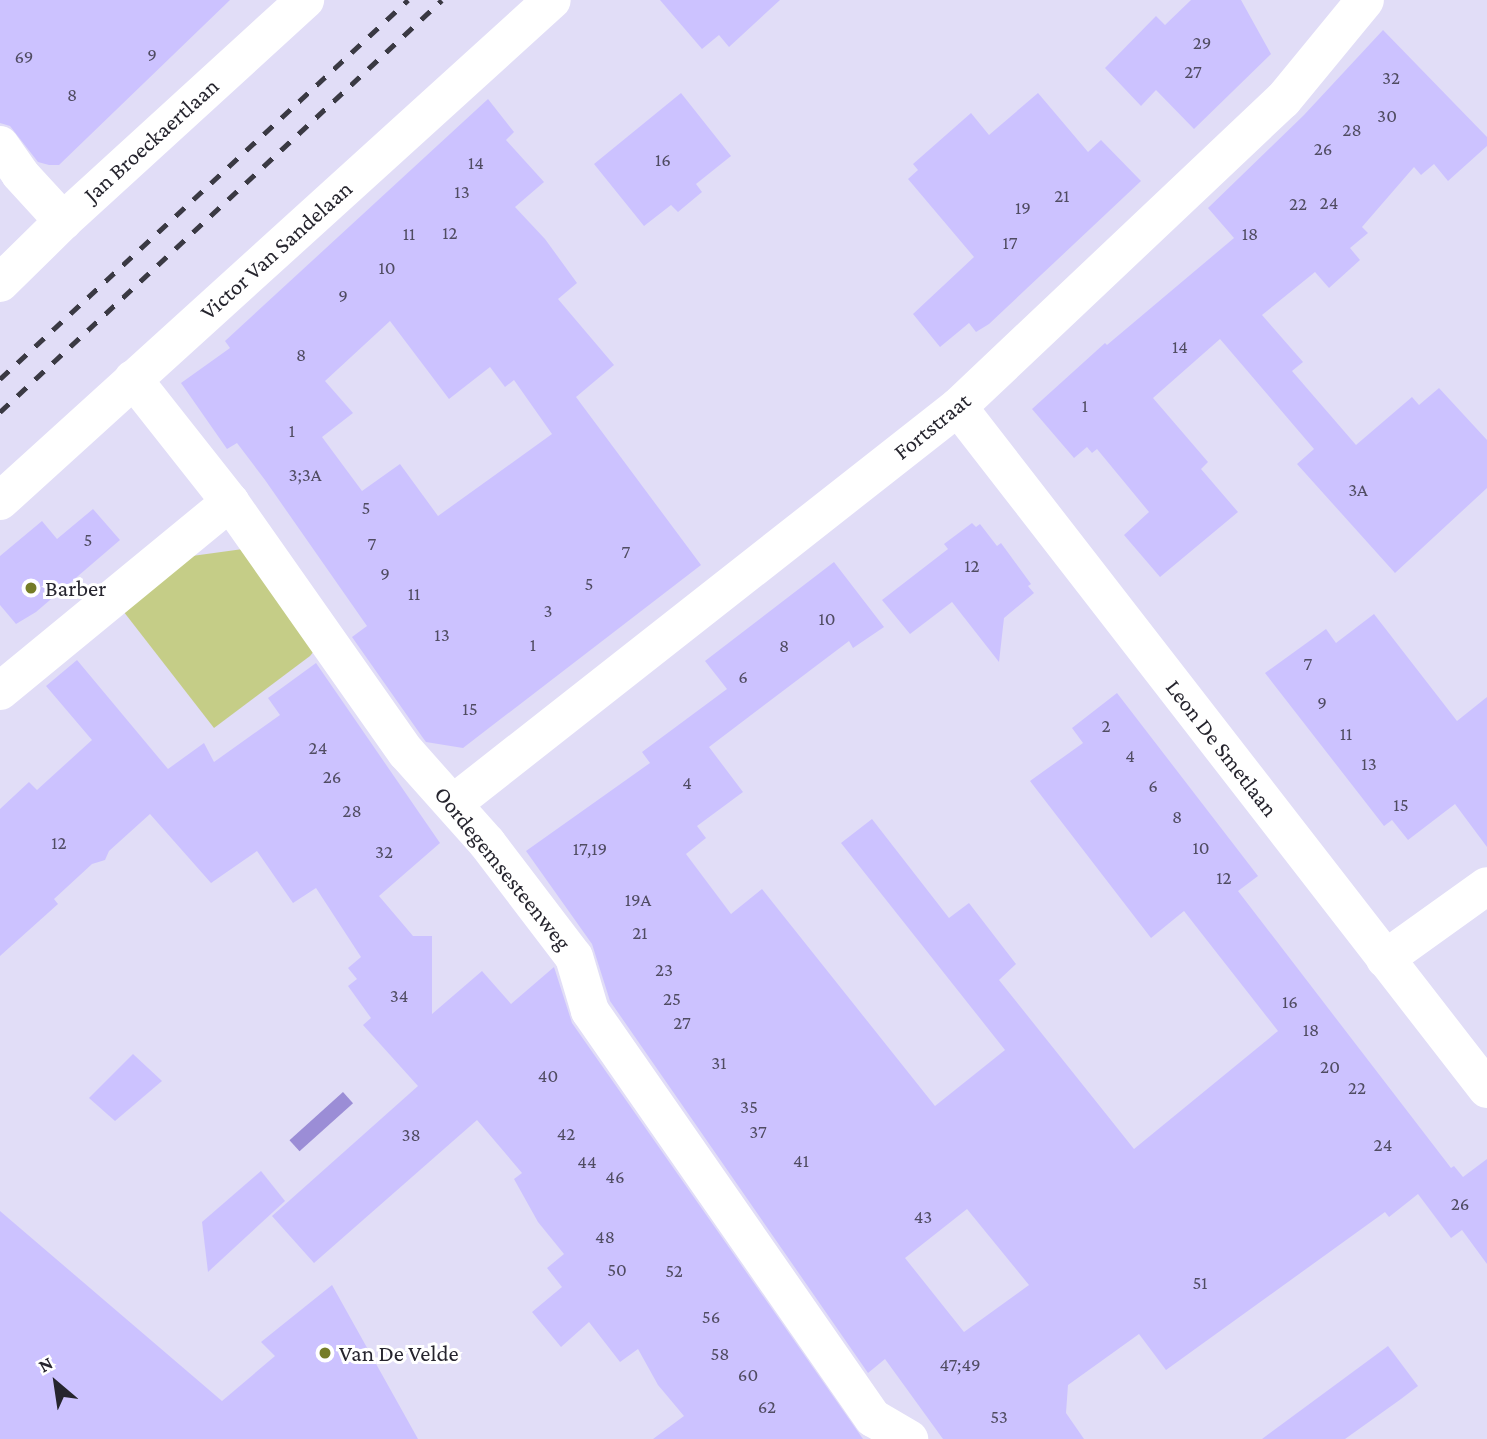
<!DOCTYPE html>
<html>
<head>
<meta charset="utf-8">
<style>
  body { margin:0 }
  #map { position:relative; width:1487px; height:1439px; overflow:hidden; background:#e1ddf7; font-family:"Crimson Pro",serif }
  div>[style] { position:absolute }
  [style*='--x'] { left:calc(var(--x)*1px); top:calc(var(--y)*1px); width:calc(var(--w)*1px); rotate:calc(var(--a)*1deg) }
  .green>* { inset:0; background:#c5cd87 }
  .water>* { inset:0; background:#9b8dd6; transform-origin:0 0 }
  .building>* { inset:0; background:#ccc2ff }
  .minor>* { height:38px; margin:-19px; padding:0 19px; transform-origin:19px; border-radius:19px; background:#fff }
  .major>* { height:38px; margin:-19px; padding:0 19px; transform-origin:19px; border-radius:19px; background:#fff }
  .rail>* { height:5px; margin-top:-2.5px; transform-origin:0; background:repeating-linear-gradient(90deg,#3a3943 0 12px,transparent 0 24px) }
  .dots>* { width:19px; height:19px; translate:-50% -50%; box-sizing:border-box; border:4px solid #fff; border-radius:50% }
  span { translate:-50% -50%; white-space:nowrap; text-align:center; line-height:1.15; -webkit-text-stroke:6px #fff; paint-order:stroke }
  .number-label { font-size:19px; color:#504c62 }
  .number-label span { -webkit-text-stroke-width:0 }
  .street-label { font-size:23px; color:#26252e }
  .poi-label { font-size:23px; color:#26252e }
  .left { translate:0 -50%; text-align:left }
  .north { position:absolute; left:21px; top:1348px; width:70px; height:70px; -webkit-text-stroke:5px #fff; paint-order:stroke; rotate:331deg; font-size:19px; font-weight:700; line-height:28px; text-align:center; color:#26252e }
  .north::after { content:''; display:block; margin:auto; width:24px; height:32px; background:#26252e; clip-path:polygon(50% 0,100% 100%,50% 72%,0 100%) }
</style>
</head>
<body>
<div id="map">
  <div class="green">
    <div style="clip-path:polygon(243px 549px,318px 646px,310px 656px,214px 728px,120px 607px,192px 556px)"></div>
  </div>
  <div class="water">
    <div style="left:343px;top:1092px;width:15px;height:72px;rotate:48deg"></div>
  </div>
  <div class="building">
    <div style="clip-path:polygon(0 0,230px 0,59px 165px,49px 165px,38px 162px,10px 126px,0 123px)"></div>
    <div style="clip-path:polygon(660px 0,780px 0,729px 47px,719px 35px,702px 49px)"></div>
    <div style="clip-path:polygon(1191px 0,1241px 0,1271px 54px,1194px 129px,1156px 90px,1141px 106px,1105px 68px,1156px 16px,1165px 25px)"></div>
    <div style="clip-path:polygon(1383px 30px,1487px 137px,1487px 146px,1448px 181px,1434px 164px,1421px 175px,1414px 167px,1362px 227px,1368px 233px,1350px 248px,1360px 260px,1329px 288px,1315px 272px,1262px 315px,1303px 362px,1292px 371px,1356px 445px,1412px 397px,1419px 405px,1439px 388px,1487px 440px,1487px 488px,1395px 573px,1297px 464px,1314px 449px,1220px 339px,1153px 398px,1208px 462px,1201px 469px,1238px 512px,1160px 577px,1124px 535px,1149px 512px,1097px 449px,1092px 453px,1087px 447px,1074px 458px,1032px 409px,1105px 343px,1107px 345px,1234px 238px,1208px 208px,1304px 115px)"></div>
    <div style="clip-path:polygon(681px 93px,731px 156px,696px 184px,702px 192px,678px 212px,671px 205px,644px 226px,594px 164px)"></div>
    <div style="clip-path:polygon(1038px 93px,1088px 152px,1101px 140px,1141px 181px,989px 324px,976px 332px,969px 323px,940px 347px,913px 314px,974px 257px,908px 179px,918px 170px,913px 164px,971px 113px,989px 135px)"></div>
    <div style="clip-path:polygon(evenodd,488px 99px,514px 132px,506px 140px,544px 182px,515px 207px,545px 239px,577px 283px,558px 299px,614px 365px,576px 397px,701px 565px,463px 748px,426px 742px,423px 738px,352px 637px,367px 626px,265px 480px,237px 443px,227px 449px,181px 383px,230px 348px,225px 341px,488px 99px,390px 321px,449px 399px,490px 367px,505px 387px,514px 380px,552px 434px,438px 516px,400px 464px,362px 491px,322px 437px,353px 413px,325px 381px,390px 321px)"></div>
    <div style="clip-path:polygon(93px 509px,120px 540px,36px 612px,16px 624px,0 605px,0 556px,42px 521px,57px 539px)"></div>
    <div style="clip-path:polygon(972px 523px,976px 527px,980px 524px,997px 546px,1001px 543px,1031px 584px,1028px 586px,1034px 593px,1004px 618px,999px 662px,952px 602px,910px 634px,882px 600px,948px 549px,944px 544px)"></div>
    <div style="clip-path:polygon(evenodd,834px 562px,884px 627px,853px 648px,849px 641px,709px 747px,743px 792px,697px 826px,706px 838px,686px 854px,731px 914px,762px 889px,935px 1106px,1005px 1050px,841px 843px,872px 819px,949px 918px,969px 903px,1016px 964px,999px 980px,1134px 1149px,1278px 1031px,1184px 911px,1151px 938px,1030px 781px,1083px 743px,1072px 728px,1117px 693px,1258px 876px,1238px 891px,1451px 1168px,1454px 1166px,1463px 1177px,1487px 1159px,1487px 1264px,1462px 1230px,1451px 1238px,1418px 1194px,1389px 1217px,1385px 1212px,1166px 1370px,1139px 1334px,1068px 1385px,1066px 1413px,1084px 1439px,943px 1439px,885px 1359px,868px 1373px,610px 1001px,592px 944px,526px 851px,650px 763px,642px 752px,727px 689px,705px 661px,834px 562px,967px 1209px,1029px 1285px,964px 1332px,905px 1258px,967px 1209px)"></div>
    <div style="clip-path:polygon(1374px 614px,1457px 721px,1487px 697px,1487px 847px,1455px 804px,1408px 840px,1392px 820px,1384px 826px,1265px 673px,1326px 629px,1336px 643px)"></div>
    <div style="clip-path:polygon(77px 660px,168px 769px,204px 743px,214px 762px,280px 715px,268px 698px,316px 663px,440px 843px,379px 896px,413px 936px,432px 936px,432px 1014px,482px 971px,511px 1004px,554px 967px,572px 1023px,863px 1439px,653px 1439px,684px 1416px,658px 1385px,638px 1349px,620px 1362px,589px 1322px,561px 1347px,532px 1312px,562px 1287px,547px 1268px,564px 1254px,538px 1222px,514px 1179px,522px 1173px,477px 1120px,314px 1263px,272px 1216px,418px 1086px,363px 1025px,371px 1018px,348px 986px,357px 979px,348px 968px,361px 957px,316px 888px,293px 903px,257px 851px,211px 883px,150px 814px,109px 851px,105px 860px,92px 864px,54px 899px,58px 904px,0 956px,0 809px,29px 782px,37px 790px,92px 740px,46px 686px)"></div>
    <div style="clip-path:polygon(133px 1054px,162px 1081px,115px 1121px,89px 1098px)"></div>
    <div style="clip-path:polygon(261px 1171px,285px 1201px,208px 1272px,202px 1222px)"></div>
    <div style="clip-path:polygon(0 1211px,222px 1401px,275px 1356px,261px 1342px,332px 1285px,418px 1439px,0 1439px)"></div>
    <div style="clip-path:polygon(1388px 1346px,1418px 1386px,1401px 1399px,1345px 1439px,1262px 1439px)"></div>
  </div>
  <div class="minor">
    <div style="--x:0;--y:145;--w:35;--a:55"></div>
    <div style="--x:20;--y:174;--w:64;--a:47.5"></div>
    <div style="--x:133;--y:379;--w:157;--a:51.7"></div>
    <div style="--x:230;--y:502;--w:306;--a:54.9"></div>
    <div style="--x:406;--y:752;--w:122;--a:48.3"></div>
    <div style="--x:487;--y:843;--w:143;--a:52.7"></div>
    <div style="--x:574;--y:957;--w:56;--a:73.5"></div>
    <div style="--x:590;--y:1011;--w:496;--a:55.2"></div>
    <div style="--x:873;--y:1418;--w:42;--a:30.3"></div>
    <div style="--x:958;--y:407;--w:863;--a:52.2"></div>
    <div style="--x:0;--y:501;--w:745;--a:-42.23"></div>
    <div style="--x:0;--y:691;--w:298;--a:-39.4"></div>
    <div style="--x:454;--y:803;--w:641;--a:-38.16"></div>
    <div style="--x:958;--y:407;--w:447;--a:-43.4"></div>
    <div style="--x:1283;--y:100;--w:129;--a:-50.6"></div>
    <div style="--x:1385;--y:959;--w:125;--a:-35.6"></div>
  </div>
  <div class="major">
    <div style="--x:0;--y:283;--w:88;--a:-44.5"></div>
    <div style="--x:63;--y:221;--w:328;--a:-42.4"></div>
  </div>
  <div class="rail">
    <div style="--x:0;--y:379;--w:557;--a:-42.89"></div>
    <div style="--x:0;--y:412;--w:604;--a:-42.99"></div>
  </div>
  <div class="dots">
    <div style="left:31px;top:588px;background:#757c27"></div>
    <div style="left:325px;top:1353px;background:#757c27"></div>
  </div>
  <div class="number-label">
    <span style="left:1202px;top:43px">29</span>
    <span style="left:152px;top:55px">9</span>
    <span style="left:24px;top:57px">69</span>
    <span style="left:1193px;top:72px">27</span>
    <span style="left:1391px;top:78px">32</span>
    <span style="left:72px;top:95px">8</span>
    <span style="left:1387px;top:116px">30</span>
    <span style="left:1352px;top:130px">28</span>
    <span style="left:1323px;top:149px">26</span>
    <span style="left:663px;top:160px">16</span>
    <span style="left:476px;top:163px">14</span>
    <span style="left:462px;top:192px">13</span>
    <span style="left:1062px;top:196px">21</span>
    <span style="left:1329px;top:203px">24</span>
    <span style="left:1298px;top:204px">22</span>
    <span style="left:1023px;top:208px">19</span>
    <span style="left:450px;top:233px">12</span>
    <span style="left:409px;top:234px">11</span>
    <span style="left:1250px;top:234px">18</span>
    <span style="left:1010px;top:243px">17</span>
    <span style="left:387px;top:268px">10</span>
    <span style="left:343px;top:296px">9</span>
    <span style="left:1180px;top:347px">14</span>
    <span style="left:301px;top:355px">8</span>
    <span style="left:1085px;top:406px">1</span>
    <span style="left:292px;top:431px">1</span>
    <span style="left:305px;top:475px">3;3A</span>
    <span style="left:1358px;top:490px">3A</span>
    <span style="left:366px;top:508px">5</span>
    <span style="left:88px;top:540px">5</span>
    <span style="left:372px;top:544px">7</span>
    <span style="left:626px;top:552px">7</span>
    <span style="left:972px;top:566px">12</span>
    <span style="left:385px;top:574px">9</span>
    <span style="left:589px;top:584px">5</span>
    <span style="left:414px;top:594px">11</span>
    <span style="left:548px;top:611px">3</span>
    <span style="left:827px;top:619px">10</span>
    <span style="left:442px;top:635px">13</span>
    <span style="left:533px;top:645px">1</span>
    <span style="left:784px;top:646px">8</span>
    <span style="left:1308px;top:664px">7</span>
    <span style="left:743px;top:677px">6</span>
    <span style="left:1322px;top:703px">9</span>
    <span style="left:470px;top:709px">15</span>
    <span style="left:1106px;top:726px">2</span>
    <span style="left:1346px;top:734px">11</span>
    <span style="left:318px;top:748px">24</span>
    <span style="left:1130px;top:756px">4</span>
    <span style="left:1369px;top:764px">13</span>
    <span style="left:332px;top:777px">26</span>
    <span style="left:687px;top:783px">4</span>
    <span style="left:1153px;top:786px">6</span>
    <span style="left:1401px;top:805px">15</span>
    <span style="left:352px;top:811px">28</span>
    <span style="left:1177px;top:817px">8</span>
    <span style="left:59px;top:843px">12</span>
    <span style="left:1201px;top:848px">10</span>
    <span style="left:590px;top:849px">17,19</span>
    <span style="left:384px;top:852px">32</span>
    <span style="left:1224px;top:878px">12</span>
    <span style="left:638px;top:900px">19A</span>
    <span style="left:640px;top:933px">21</span>
    <span style="left:664px;top:970px">23</span>
    <span style="left:399px;top:996px">34</span>
    <span style="left:672px;top:999px">25</span>
    <span style="left:1290px;top:1002px">16</span>
    <span style="left:682px;top:1023px">27</span>
    <span style="left:1311px;top:1030px">18</span>
    <span style="left:719px;top:1063px">31</span>
    <span style="left:1330px;top:1067px">20</span>
    <span style="left:548px;top:1076px">40</span>
    <span style="left:1357px;top:1088px">22</span>
    <span style="left:749px;top:1107px">35</span>
    <span style="left:758px;top:1132px">37</span>
    <span style="left:566px;top:1134px">42</span>
    <span style="left:411px;top:1135px">38</span>
    <span style="left:1383px;top:1145px">24</span>
    <span style="left:801px;top:1161px">41</span>
    <span style="left:587px;top:1162px">44</span>
    <span style="left:615px;top:1177px">46</span>
    <span style="left:1460px;top:1204px">26</span>
    <span style="left:923px;top:1217px">43</span>
    <span style="left:605px;top:1237px">48</span>
    <span style="left:617px;top:1270px">50</span>
    <span style="left:674px;top:1271px">52</span>
    <span style="left:1200px;top:1283px">51</span>
    <span style="left:711px;top:1317px">56</span>
    <span style="left:720px;top:1354px">58</span>
    <span style="left:960px;top:1365px">47;49</span>
    <span style="left:748px;top:1375px">60</span>
    <span style="left:767px;top:1407px">62</span>
    <span style="left:999px;top:1417px">53</span>
  </div>
  <div class="street-label">
    <span style="left:151px;top:140px;rotate:-42deg">Jan Broeckaertlaan</span>
    <span style="left:276px;top:250px;rotate:-42deg">Victor Van Sandelaan</span>
    <span style="left:932px;top:426px;rotate:-39deg">Fortstraat</span>
    <span style="left:1222px;top:748px;rotate:52deg">Leon De Smetlaan</span>
    <span style="left:503px;top:868px;rotate:51deg">Oordegemsesteenweg</span>
  </div>
  <div class="poi-label">
    <span class="left" style="left:45px;top:588px">Barber</span>
    <span class="left" style="left:339px;top:1353px">Van De Velde</span>
  </div>
  <div class="north">N</div>
</div>
</body>
</html>
